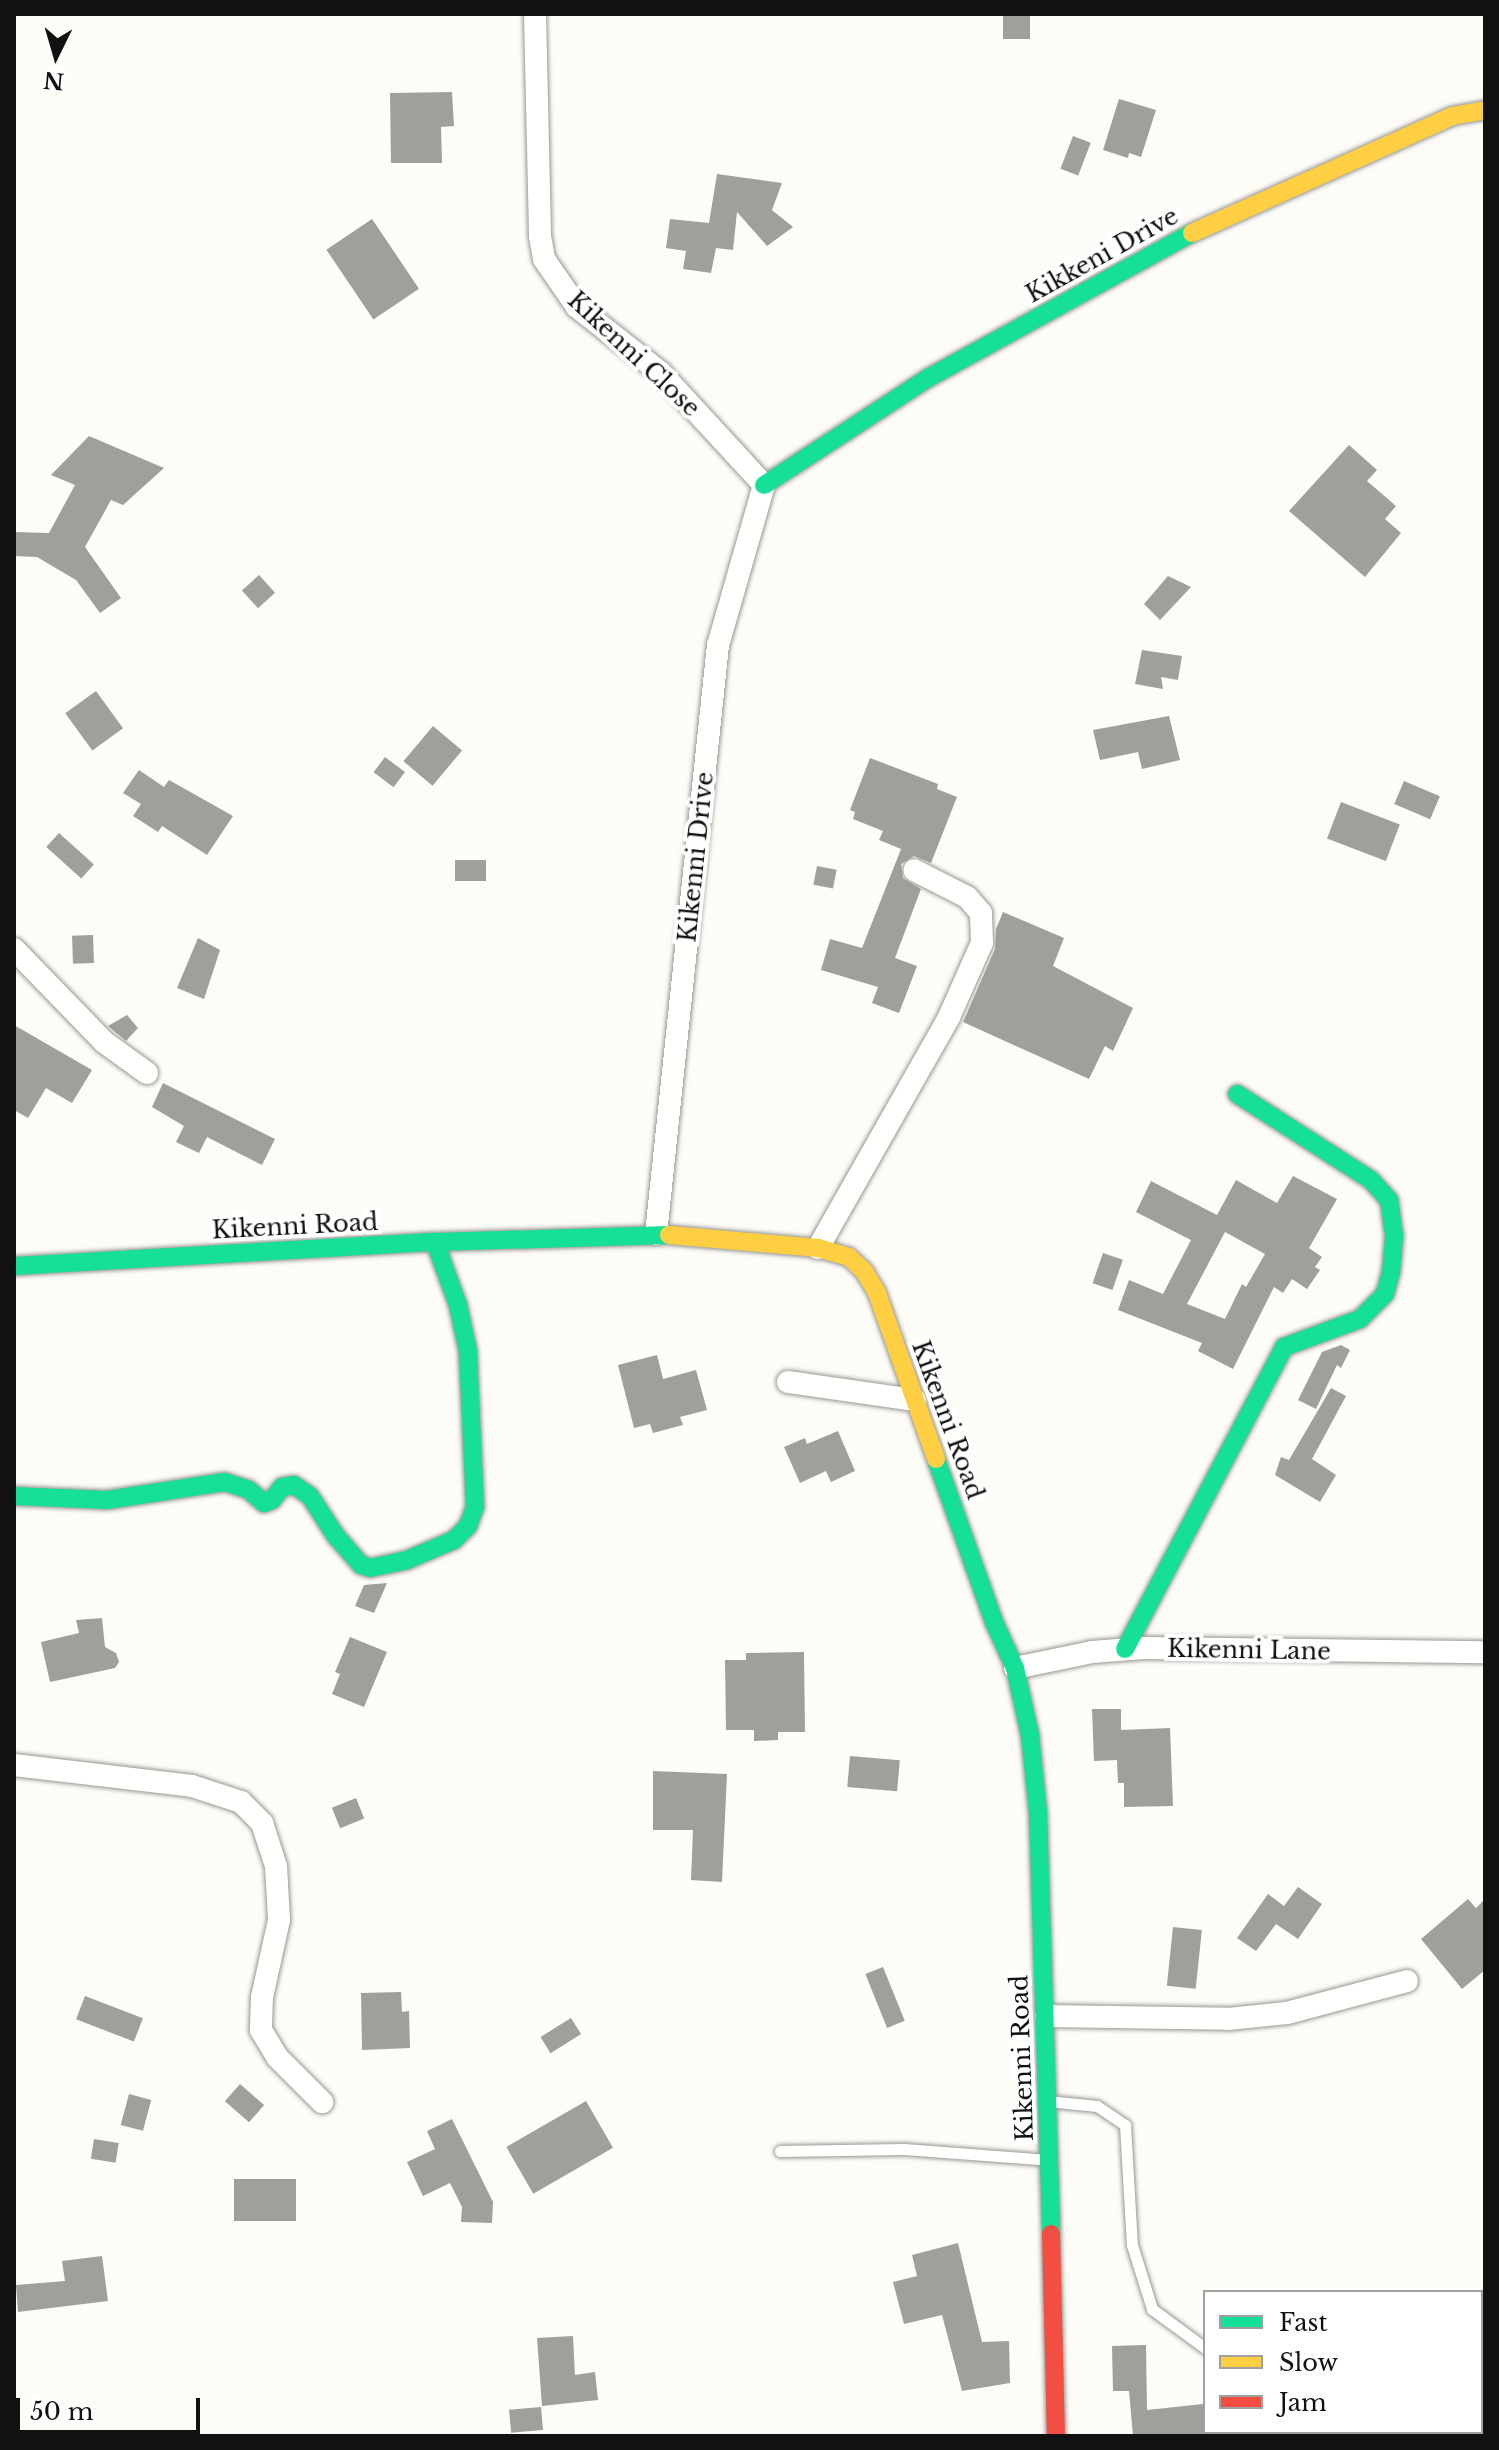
<!DOCTYPE html>
<html>
<head>
<meta charset="utf-8">
<style>
  body { margin:0 }
  #map { position:relative; width:1499px; height:2450px; overflow:hidden; background:#fdfcf7; font-family:"Libre Baskerville",serif }
  div>[style] { position:absolute }
  [style*='--x'] { left:calc(var(--x)*1px); top:calc(var(--y)*1px); width:calc(var(--w)*1px); rotate:calc(var(--a)*1deg) }
  .building>* { inset:0; background:#a19f9c; transform-origin:0 0 }
  .roads { filter:drop-shadow(0 0 2px #979795) drop-shadow(0 0 2px #979795) }
  .lane>* { height:11px; margin:-5.5px; padding:0 5.5px; transform-origin:5.5px; border-radius:5.5px; background:#fffffe }
  .street>* { height:22px; margin:-11px; padding:0 11px; transform-origin:11px; border-radius:11px; background:#fffffe }
  .fast>* { height:18px; margin:-9px; padding:0 9px; transform-origin:9px; border-radius:9px; background:#16e098 }
  .slow>* { height:18px; margin:-9px; padding:0 9px; transform-origin:9px; border-radius:9px; background:#ffcf43 }
  .jam>* { height:18px; margin:-9px; padding:0 9px; transform-origin:9px; border-radius:9px; background:#f24e42 }
  span { translate:-50% -50%; white-space:nowrap; text-align:center; line-height:1.15; -webkit-text-stroke:8px #fff; paint-order:stroke }
  .street-label { font-size:24px; color:#111 }
  .frame { position:absolute; inset:0; border:16px solid #111; pointer-events:none }
  .legend { position:absolute; left:1203px; top:2290px; width:280px; height:144px; box-sizing:border-box; background:#fff; border:2px solid #a0a0a0; margin:0; padding:10px 14px; list-style:none; font-size:24px; color:#111 }
  .legend li { display:flex; align-items:center; gap:16px; height:40px }
  .legend b { width:40px; border:2px solid #a0a0a0 }
  .north { position:absolute; left:16px; top:16px; width:80px; height:80px; -webkit-text-stroke:6px #fff; paint-order:stroke; rotate:185deg; font-size:22px; font-weight:700; line-height:32px; text-align:center; color:#111 }
  .north::after { content:''; display:block; margin:auto; width:28px; height:36px; background:#111; clip-path:polygon(50% 0,100% 100%,50% 72%,0 100%) }
  .scale { position:absolute; left:16px; top:2398px; width:184px; height:36px; box-sizing:border-box; border:4px solid #111; border-top:0; padding-left:10px; font-size:24px; line-height:28px; white-space:nowrap; color:#111; -webkit-text-stroke:6px #fff; paint-order:stroke }
</style>
</head>
<body>
<div id="map">
  <div class="building">
    <div style="left:1003px;top:14px;width:27px;height:25px"></div>
    <div style="clip-path:polygon(452px 92px,454px 126px,441px 127px,442px 163px,391px 163px,390px 93px)"></div>
    <div style="clip-path:polygon(1119px 99px,1156px 110px,1141px 157px,1129px 153px,1128px 158px,1103px 150px)"></div>
    <div style="left:1073px;top:136px;width:19px;height:35px;rotate:21deg"></div>
    <div style="clip-path:polygon(717px 174px,782px 183px,772px 210px,793px 227px,767px 246px,737px 212px,733px 250px,716px 248px,711px 273px,683px 269px,686px 251px,666px 248px,670px 219px,709px 223px)"></div>
    <div style="left:372px;top:219px;width:84px;height:55px;rotate:56deg"></div>
    <div style="clip-path:polygon(89px 436px,164px 468px,123px 505px,111px 500px,85px 547px,121px 598px,100px 613px,76px 580px,37px 557px,14px 556px,14px 532px,49px 533px,75px 485px,51px 475px)"></div>
    <div style="clip-path:polygon(1349px 445px,1377px 470px,1367px 481px,1396px 506px,1385px 519px,1401px 533px,1365px 577px,1289px 511px)"></div>
    <div style="left:259px;top:575px;width:24px;height:23px;rotate:48deg"></div>
    <div style="clip-path:polygon(1168px 576px,1191px 587px,1160px 620px,1144px 604px)"></div>
    <div style="clip-path:polygon(1142px 650px,1182px 656px,1178px 680px,1161px 677px,1163px 689px,1135px 684px)"></div>
    <div style="left:96px;top:691px;width:46px;height:38px;rotate:54deg"></div>
    <div style="clip-path:polygon(1169px 716px,1180px 760px,1142px 769px,1138px 752px,1100px 760px,1093px 730px)"></div>
    <div style="left:433px;top:726px;width:38px;height:46px;rotate:40deg"></div>
    <div style="left:385px;top:757px;width:25px;height:19px;rotate:37deg"></div>
    <div style="clip-path:polygon(870px 758px,938px 784px,937px 789px,957px 797px,931px 863px,914px 856px,901px 864px,903px 878px,921px 889px,895px 958px,917px 966px,899px 1013px,872px 1003px,878px 987px,821px 970px,830px 939px,862px 948px,901px 849px,879px 840px,883px 831px,853px 819px,855px 812px,850px 810px)"></div>
    <div style="clip-path:polygon(139px 770px,164px 787px,169px 780px,233px 816px,207px 855px,162px 826px,158px 832px,133px 816px,141px 804px,123px 793px)"></div>
    <div style="left:1404px;top:781px;width:39px;height:25px;rotate:23deg"></div>
    <div style="left:1341px;top:802px;width:63px;height:39px;rotate:21deg"></div>
    <div style="left:59px;top:833px;width:47px;height:19px;rotate:42deg"></div>
    <div style="left:455px;top:860px;width:31px;height:21px"></div>
    <div style="left:817px;top:866px;width:20px;height:19px;rotate:11deg"></div>
    <div style="clip-path:polygon(1003px 912px,1064px 938px,1053px 966px,1133px 1008px,1113px 1051px,1105px 1046px,1089px 1079px,963px 1022px,995px 949px,996px 929px)"></div>
    <div style="left:93px;top:935px;width:28px;height:21px;rotate:88deg"></div>
    <div style="clip-path:polygon(198px 938px,220px 950px,204px 999px,177px 988px)"></div>
    <div style="clip-path:polygon(127px 1015px,138px 1028px,126px 1041px,108px 1026px)"></div>
    <div style="clip-path:polygon(14px 1025px,92px 1070px,72px 1103px,46px 1088px,28px 1118px,14px 1110px)"></div>
    <div style="clip-path:polygon(163px 1083px,275px 1139px,262px 1165px,207px 1137px,199px 1153px,176px 1142px,184px 1126px,152px 1107px)"></div>
    <div style="clip-path:polygon(evenodd,1293px 1176px,1337px 1199px,1309px 1248px,1322px 1257px,1315px 1267px,1320px 1270px,1307px 1289px,1292px 1279px,1283px 1293px,1274px 1287px,1233px 1369px,1198px 1351px,1202px 1343px,1118px 1310px,1129px 1280px,1163px 1294px,1191px 1240px,1136px 1212px,1151px 1181px,1217px 1215px,1236px 1180px,1277px 1203px,1293px 1176px,1225px 1232px,1265px 1254px,1246px 1287px,1242px 1284px,1225px 1319px,1187px 1304px,1225px 1232px)"></div>
    <div style="left:1103px;top:1253px;width:21px;height:32px;rotate:19deg"></div>
    <div style="clip-path:polygon(1341px 1345px,1350px 1350px,1341px 1368px,1337px 1365px,1316px 1409px,1298px 1400px,1322px 1352px)"></div>
    <div style="clip-path:polygon(657px 1355px,663px 1379px,696px 1370px,707px 1410px,680px 1417px,683px 1425px,653px 1433px,650px 1424px,634px 1428px,618px 1365px)"></div>
    <div style="clip-path:polygon(1331px 1388px,1346px 1396px,1312px 1459px,1336px 1475px,1320px 1502px,1275px 1475px,1281px 1457px,1289px 1460px)"></div>
    <div style="clip-path:polygon(838px 1431px,855px 1471px,831px 1482px,826px 1471px,800px 1483px,784px 1447px,805px 1438px,807px 1444px)"></div>
    <div style="clip-path:polygon(387px 1583px,374px 1613px,355px 1606px,364px 1585px)"></div>
    <div style="clip-path:polygon(102px 1618px,105px 1647px,116px 1653px,119px 1662px,115px 1668px,50px 1682px,41px 1642px,79px 1633px,76px 1620px)"></div>
    <div style="clip-path:polygon(350px 1637px,387px 1652px,364px 1707px,332px 1694px,340px 1674px,335px 1672px)"></div>
    <div style="clip-path:polygon(804px 1652px,805px 1732px,778px 1732px,778px 1740px,754px 1741px,754px 1730px,726px 1730px,725px 1660px,746px 1660px,746px 1653px)"></div>
    <div style="clip-path:polygon(1092px 1709px,1121px 1709px,1121px 1730px,1170px 1728px,1173px 1806px,1124px 1807px,1124px 1783px,1118px 1783px,1117px 1760px,1094px 1761px)"></div>
    <div style="left:850px;top:1756px;width:50px;height:31px;rotate:5deg"></div>
    <div style="clip-path:polygon(653px 1771px,727px 1774px,722px 1882px,691px 1880px,693px 1830px,653px 1830px)"></div>
    <div style="left:356px;top:1798px;width:22px;height:26px;rotate:68deg"></div>
    <div style="clip-path:polygon(1298px 1887px,1322px 1904px,1298px 1939px,1276px 1924px,1256px 1951px,1237px 1938px,1268px 1894px,1284px 1906px)"></div>
    <div style="clip-path:polygon(1468px 1899px,1476px 1908px,1485px 1899px,1485px 1970px,1462px 1989px,1421px 1939px)"></div>
    <div style="left:1173px;top:1927px;width:29px;height:59px;rotate:6deg"></div>
    <div style="left:883px;top:1967px;width:58px;height:19px;rotate:68deg"></div>
    <div style="clip-path:polygon(401px 1992px,402px 2012px,409px 2011px,410px 2048px,362px 2050px,361px 1993px)"></div>
    <div style="left:85px;top:1996px;width:62px;height:25px;rotate:21deg"></div>
    <div style="left:571px;top:2018px;width:19px;height:36px;rotate:58deg"></div>
    <div style="left:240px;top:2084px;width:32px;height:23px;rotate:41deg"></div>
    <div style="left:129px;top:2094px;width:23px;height:32px;rotate:15deg"></div>
    <div style="left:586px;top:2101px;width:54px;height:92px;rotate:60deg"></div>
    <div style="clip-path:polygon(452px 2119px,493px 2202px,492px 2223px,461px 2222px,462px 2207px,450px 2183px,423px 2196px,407px 2162px,435px 2149px,427px 2131px)"></div>
    <div style="left:94px;top:2139px;width:25px;height:20px;rotate:9deg"></div>
    <div style="left:234px;top:2179px;width:62px;height:42px"></div>
    <div style="clip-path:polygon(958px 2243px,982px 2342px,1009px 2341px,1010px 2383px,962px 2391px,942px 2315px,904px 2324px,893px 2282px,917px 2276px,912px 2255px)"></div>
    <div style="clip-path:polygon(102px 2256px,108px 2301px,18px 2312px,16px 2285px,65px 2281px,62px 2261px)"></div>
    <div style="clip-path:polygon(573px 2336px,575px 2375px,595px 2372px,598px 2400px,542px 2406px,537px 2338px)"></div>
    <div style="clip-path:polygon(1146px 2345px,1147px 2410px,1203px 2404px,1206px 2436px,1133px 2436px,1129px 2391px,1113px 2391px,1112px 2346px)"></div>
    <div style="left:541px;top:2407px;width:23px;height:32px;rotate:85deg"></div>
  </div>
  <div class="roads">
    <div class="lane">
      <div style="--x:1048;--y:2101;--w:49;--a:5.8"></div>
      <div style="--x:1097;--y:2106;--w:34;--a:34"></div>
      <div style="--x:1125;--y:2125;--w:120;--a:86.7"></div>
      <div style="--x:1132;--y:2245;--w:67;--a:72.6"></div>
      <div style="--x:1152;--y:2309;--w:66;--a:36.3"></div>
      <div style="--x:780;--y:2151;--w:124;--a:-0.9"></div>
      <div style="--x:904;--y:2149;--w:145;--a:4.3"></div>
    </div>
    <div class="street">
      <div style="--x:535;--y:14;--w:222;--a:88.7"></div>
      <div style="--x:540;--y:236;--w:23;--a:80"></div>
      <div style="--x:544;--y:259;--w:58;--a:55.5"></div>
      <div style="--x:577;--y:307;--w:105;--a:38.1"></div>
      <div style="--x:660;--y:372;--w:154;--a:47.4"></div>
      <div style="--x:764;--y:485;--w:166;--a:106"></div>
      <div style="--x:718;--y:645;--w:592;--a:96.01"></div>
      <div style="--x:14;--y:949;--w:129;--a:45.9"></div>
      <div style="--x:104;--y:1042;--w:53;--a:35.8"></div>
      <div style="--x:818;--y:1248;--w:266;--a:-60.4"></div>
      <div style="--x:949;--y:1017;--w:81;--a:-66"></div>
      <div style="--x:982;--y:943;--w:30;--a:-92"></div>
      <div style="--x:981;--y:913;--w:21;--a:-131"></div>
      <div style="--x:967;--y:897;--w:59;--a:-153"></div>
      <div style="--x:788;--y:1382;--w:128;--a:8.1"></div>
      <div style="--x:1015;--y:1668;--w:79;--a:-11.7"></div>
      <div style="--x:1092;--y:1652;--w:52;--a:-4.4"></div>
      <div style="--x:1144;--y:1648;--w:341;--a:0.7"></div>
      <div style="--x:14;--y:1765;--w:179;--a:6.7"></div>
      <div style="--x:192;--y:1786;--w:52;--a:18.1"></div>
      <div style="--x:241;--y:1802;--w:30;--a:45"></div>
      <div style="--x:262;--y:1823;--w:45;--a:72"></div>
      <div style="--x:276;--y:1866;--w:54;--a:86.8"></div>
      <div style="--x:279;--y:1920;--w:79;--a:102.4"></div>
      <div style="--x:262;--y:1997;--w:33;--a:92"></div>
      <div style="--x:261;--y:2030;--w:31;--a:59"></div>
      <div style="--x:277;--y:2057;--w:64;--a:45"></div>
      <div style="--x:1046;--y:2016;--w:182;--a:0.9"></div>
      <div style="--x:1228;--y:2019;--w:59;--a:-5.8"></div>
      <div style="--x:1287;--y:2013;--w:124;--a:-14.9"></div>
    </div>
    <div class="fast">
      <div style="--x:764;--y:485;--w:196;--a:-33.1"></div>
      <div style="--x:928;--y:378;--w:301;--a:-28.8"></div>
      <div style="--x:14;--y:1266;--w:422;--a:-3.3"></div>
      <div style="--x:435;--y:1242;--w:234;--a:-1.7"></div>
      <div style="--x:936;--y:1459;--w:173;--a:70.4"></div>
      <div style="--x:994;--y:1622;--w:51;--a:65.5"></div>
      <div style="--x:1015;--y:1668;--w:69;--a:77.4"></div>
      <div style="--x:1030;--y:1735;--w:77;--a:84.1"></div>
      <div style="--x:1038;--y:1812;--w:422;--a:88.2"></div>
      <div style="--x:14;--y:1496;--w:93;--a:2.5"></div>
      <div style="--x:107;--y:1500;--w:119;--a:-8.7"></div>
      <div style="--x:225;--y:1482;--w:25;--a:18"></div>
      <div style="--x:249;--y:1490;--w:20;--a:41"></div>
      <div style="--x:264;--y:1503;--w:9;--a:-21"></div>
      <div style="--x:272;--y:1500;--w:16;--a:-52"></div>
      <div style="--x:282;--y:1487;--w:12;--a:-9"></div>
      <div style="--x:294;--y:1485;--w:19;--a:35"></div>
      <div style="--x:310;--y:1496;--w:46;--a:57.3"></div>
      <div style="--x:335;--y:1535;--w:40;--a:49"></div>
      <div style="--x:361;--y:1565;--w:9;--a:18"></div>
      <div style="--x:370;--y:1568;--w:38;--a:-12"></div>
      <div style="--x:407;--y:1560;--w:51;--a:-23.1"></div>
      <div style="--x:454;--y:1540;--w:20;--a:-45"></div>
      <div style="--x:468;--y:1526;--w:20;--a:-70"></div>
      <div style="--x:475;--y:1507;--w:156;--a:-92.6"></div>
      <div style="--x:468;--y:1351;--w:47;--a:-102.3"></div>
      <div style="--x:458;--y:1305;--w:67;--a:-110.1"></div>
      <div style="--x:1125;--y:1649;--w:341;--a:-62.2"></div>
      <div style="--x:1284;--y:1347;--w:81;--a:-20.2"></div>
      <div style="--x:1360;--y:1319;--w:35;--a:-45"></div>
      <div style="--x:1385;--y:1294;--w:23;--a:-75"></div>
      <div style="--x:1391;--y:1272;--w:37;--a:-85"></div>
      <div style="--x:1394;--y:1235;--w:35;--a:-98"></div>
      <div style="--x:1389;--y:1200;--w:27;--a:-132"></div>
      <div style="--x:1371;--y:1180;--w:159;--a:-147.3"></div>
    </div>
    <div class="slow">
      <div style="--x:1192;--y:233;--w:285;--a:-24.2"></div>
      <div style="--x:1452;--y:116;--w:34;--a:-10"></div>
      <div style="--x:669;--y:1235;--w:150;--a:5"></div>
      <div style="--x:818;--y:1248;--w:32;--a:16"></div>
      <div style="--x:849;--y:1257;--w:21;--a:43"></div>
      <div style="--x:864;--y:1271;--w:26;--a:59"></div>
      <div style="--x:877;--y:1293;--w:176;--a:70.4"></div>
    </div>
    <div class="jam">
      <div style="--x:1051;--y:2234;--w:202;--a:88.6"></div>
    </div>
  </div>
  <div class="street-label">
    <span style="left:1102px;top:255px;rotate:-29deg">Kikkeni Drive</span>
    <span style="left:634px;top:354px;rotate:43deg">Kikenni Close</span>
    <span style="left:696px;top:857px;rotate:-84deg">Kikenni Drive</span>
    <span style="left:295px;top:1226px;rotate:-3deg">Kikenni Road</span>
    <span style="left:948px;top:1420px;rotate:70deg">Kikenni Road</span>
    <span style="left:1249px;top:1650px;rotate:1deg">Kikenni Lane</span>
    <span style="left:1022px;top:2058px;rotate:-92deg">Kikenni Road</span>
  </div>
  <div class="frame"></div>
  <ul class="legend">
  <li><b style="height:10px;background:#16e098"></b>Fast</li>
  <li><b style="height:10px;background:#ffcf43"></b>Slow</li>
  <li><b style="height:10px;background:#f24e42"></b>Jam</li>
  </ul>
  <div class="north">N</div>
  <div class="scale">50 m</div>
</div>
</body>
</html>
